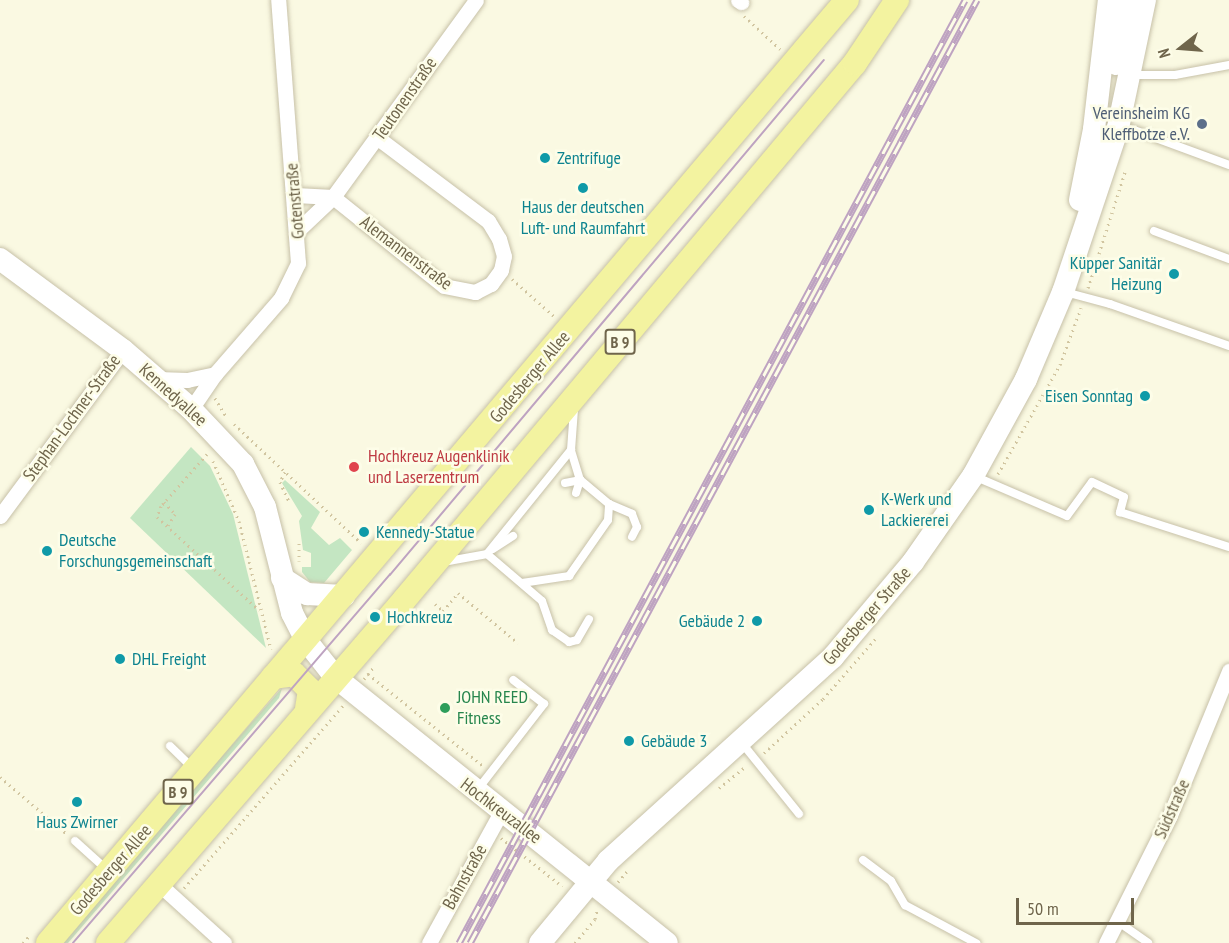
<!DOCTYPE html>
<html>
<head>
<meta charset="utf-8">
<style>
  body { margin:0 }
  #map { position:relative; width:1229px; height:943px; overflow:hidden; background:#faf9e2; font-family:"PT Sans Narrow",sans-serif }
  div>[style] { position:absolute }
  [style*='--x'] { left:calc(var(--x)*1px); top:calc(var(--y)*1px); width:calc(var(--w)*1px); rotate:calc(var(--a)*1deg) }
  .green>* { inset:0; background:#c4e6c2 }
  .path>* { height:3px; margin-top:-1.5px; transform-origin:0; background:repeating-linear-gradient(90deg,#d1c5a0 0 1.5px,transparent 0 6px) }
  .roads { filter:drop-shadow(0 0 2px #c7c1a8) drop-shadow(0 0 2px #c7c1a8) }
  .lane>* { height:8px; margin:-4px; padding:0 4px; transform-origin:4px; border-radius:4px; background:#fff }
  .street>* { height:15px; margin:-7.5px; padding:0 7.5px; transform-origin:7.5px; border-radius:7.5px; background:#fff }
  .secondary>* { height:22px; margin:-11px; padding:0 11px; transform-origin:11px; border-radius:11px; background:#fff }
  .primary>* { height:24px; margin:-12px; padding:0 12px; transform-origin:12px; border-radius:12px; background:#f3f3a0 }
  .tram>* { height:1.5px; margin:-0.75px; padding:0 0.75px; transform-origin:0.75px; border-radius:0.75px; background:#bea3c1 }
  .rail>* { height:7px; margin-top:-3.5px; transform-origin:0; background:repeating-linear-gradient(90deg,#fdfde8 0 14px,#bea3c1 0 28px); box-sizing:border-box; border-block:2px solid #bea3c1 }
  .dots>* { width:16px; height:16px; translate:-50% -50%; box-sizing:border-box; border:3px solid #fdfde8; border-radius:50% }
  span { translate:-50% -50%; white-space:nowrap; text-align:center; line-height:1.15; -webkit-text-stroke:5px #fdfde8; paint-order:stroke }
  .shield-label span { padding:2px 4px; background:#fdfde8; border:2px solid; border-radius:4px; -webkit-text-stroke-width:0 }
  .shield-label { font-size:16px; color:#6f654b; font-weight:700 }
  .street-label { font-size:18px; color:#6f654b }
  .service-label { font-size:18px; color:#4e5e75 }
  .right { translate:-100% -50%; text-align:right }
  .culture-label { font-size:18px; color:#0d838f }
  .left { translate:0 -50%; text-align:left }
  .health-label { font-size:18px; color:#be3a42 }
  .leisure-label { font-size:18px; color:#27864d }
  .north { position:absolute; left:1151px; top:18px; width:60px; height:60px; -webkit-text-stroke:4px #fdfde8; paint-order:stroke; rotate:253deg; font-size:16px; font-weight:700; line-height:24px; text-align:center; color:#6f654b }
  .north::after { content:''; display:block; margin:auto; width:21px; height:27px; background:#6f654b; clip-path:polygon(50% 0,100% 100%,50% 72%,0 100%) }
  .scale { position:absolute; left:1016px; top:898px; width:118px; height:27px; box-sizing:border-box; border:3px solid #6f654b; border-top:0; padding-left:8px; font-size:18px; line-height:21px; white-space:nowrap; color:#6f654b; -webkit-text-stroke:4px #fdfde8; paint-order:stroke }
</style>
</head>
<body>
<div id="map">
  <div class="green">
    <div style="clip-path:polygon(191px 447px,210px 466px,233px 514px,266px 648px,130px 518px)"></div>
    <div style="clip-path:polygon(285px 480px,320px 512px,311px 528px,329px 545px,340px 538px,352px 550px,324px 583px,310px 582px,302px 572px,302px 567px,311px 567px,311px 553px,303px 550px,299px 521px,302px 516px,282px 483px)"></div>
    <div style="clip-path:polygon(282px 688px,279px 698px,68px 943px,58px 943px)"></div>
  </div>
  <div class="path">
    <div style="--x:744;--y:16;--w:49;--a:42.5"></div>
    <div style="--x:512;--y:279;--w:56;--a:41.4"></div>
    <div style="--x:1088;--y:288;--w:122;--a:-72.3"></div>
    <div style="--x:215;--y:398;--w:23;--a:59"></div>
    <div style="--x:234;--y:424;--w:174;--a:43.1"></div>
    <div style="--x:207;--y:454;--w:69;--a:131.5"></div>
    <div style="--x:161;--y:506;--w:12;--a:110"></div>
    <div style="--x:157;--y:517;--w:138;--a:42.4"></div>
    <div style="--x:213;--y:461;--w:65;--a:66.6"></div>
    <div style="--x:239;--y:521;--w:132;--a:76"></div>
    <div style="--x:285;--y:472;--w:11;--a:117"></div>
    <div style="--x:280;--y:482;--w:23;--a:65"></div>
    <div style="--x:998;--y:474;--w:125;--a:-60.4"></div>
    <div style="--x:1060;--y:365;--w:61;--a:-69.8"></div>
    <div style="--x:164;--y:502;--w:16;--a:47"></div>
    <div style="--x:175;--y:514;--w:15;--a:122"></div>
    <div style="--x:299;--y:543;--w:18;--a:90"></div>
    <div style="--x:435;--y:604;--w:11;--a:41"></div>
    <div style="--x:443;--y:611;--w:23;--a:-50"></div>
    <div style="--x:458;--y:593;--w:78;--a:39.8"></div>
    <div style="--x:368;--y:674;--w:146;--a:38.6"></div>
    <div style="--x:364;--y:679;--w:14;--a:-51"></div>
    <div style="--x:764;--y:753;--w:80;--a:-42.5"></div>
    <div style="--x:823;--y:699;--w:81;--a:-49"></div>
    <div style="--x:0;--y:777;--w:88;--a:40.4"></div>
    <div style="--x:719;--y:788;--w:35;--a:-39"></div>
    <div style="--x:501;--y:838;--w:78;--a:38.2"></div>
    <div style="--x:618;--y:882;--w:17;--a:-50"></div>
    <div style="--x:184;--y:888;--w:242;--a:-48.9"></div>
    <div style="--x:23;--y:943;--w:11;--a:-49"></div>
    <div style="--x:575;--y:943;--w:31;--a:-50"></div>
    <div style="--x:595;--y:919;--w:8;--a:-76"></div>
  </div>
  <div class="roads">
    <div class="lane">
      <div style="--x:1133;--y:75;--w:42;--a:0"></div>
      <div style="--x:1175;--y:75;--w:55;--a:-10.5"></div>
      <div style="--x:1119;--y:129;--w:15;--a:4"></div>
      <div style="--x:1134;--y:130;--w:101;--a:20.2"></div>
      <div style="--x:1154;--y:231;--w:80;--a:20.5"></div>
      <div style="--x:1065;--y:292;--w:47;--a:14.9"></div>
      <div style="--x:1110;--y:304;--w:126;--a:19.4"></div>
      <div style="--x:974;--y:476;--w:101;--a:23.3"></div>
      <div style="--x:1067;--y:516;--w:42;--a:-53.7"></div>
      <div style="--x:1092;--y:482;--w:35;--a:25"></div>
      <div style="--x:1124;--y:497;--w:16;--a:105"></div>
      <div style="--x:1120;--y:512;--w:114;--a:17.8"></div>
      <div style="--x:565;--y:483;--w:15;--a:-11"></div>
      <div style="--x:576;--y:493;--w:14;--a:-73"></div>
      <div style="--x:609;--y:504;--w:25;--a:23"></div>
      <div style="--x:632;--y:514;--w:14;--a:69"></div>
      <div style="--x:637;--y:527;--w:11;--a:117"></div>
      <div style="--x:493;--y:549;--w:24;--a:-33"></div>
      <div style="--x:487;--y:554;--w:134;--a:-51.1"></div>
      <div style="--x:443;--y:562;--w:45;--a:-10.3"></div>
      <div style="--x:487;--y:554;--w:72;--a:40.5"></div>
      <div style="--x:542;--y:601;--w:31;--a:71"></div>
      <div style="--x:552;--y:630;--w:21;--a:35"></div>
      <div style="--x:569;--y:642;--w:8;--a:-14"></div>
      <div style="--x:577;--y:640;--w:24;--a:-60"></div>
      <div style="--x:522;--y:583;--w:48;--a:-8.5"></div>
      <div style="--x:569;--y:576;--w:68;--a:-55.1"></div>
      <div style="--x:608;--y:520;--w:16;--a:-86"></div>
      <div style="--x:609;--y:504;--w:38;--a:-140"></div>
      <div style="--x:580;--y:480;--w:31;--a:-107"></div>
      <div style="--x:571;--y:450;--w:41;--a:-85.8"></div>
      <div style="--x:742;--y:743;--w:91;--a:51.2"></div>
      <div style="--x:170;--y:746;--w:32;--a:44"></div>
      <div style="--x:478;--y:789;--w:108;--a:-52.2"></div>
      <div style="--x:544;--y:704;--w:39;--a:-142"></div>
      <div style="--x:75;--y:841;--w:42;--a:42.1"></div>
      <div style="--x:863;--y:860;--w:35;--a:37"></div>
      <div style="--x:891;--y:881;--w:28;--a:60"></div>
      <div style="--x:905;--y:905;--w:81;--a:28.2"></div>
      <div style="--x:1117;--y:921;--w:38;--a:35"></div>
    </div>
    <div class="street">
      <div style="--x:738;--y:0;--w:4;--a:34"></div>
      <div style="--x:295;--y:195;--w:38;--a:3"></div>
      <div style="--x:333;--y:197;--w:142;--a:38.7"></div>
      <div style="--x:444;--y:286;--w:32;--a:11"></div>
      <div style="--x:475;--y:292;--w:18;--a:-27"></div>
      <div style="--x:491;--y:284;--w:17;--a:-54"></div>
      <div style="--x:501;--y:270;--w:14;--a:-78"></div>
      <div style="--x:504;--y:256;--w:18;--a:-106"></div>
      <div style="--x:499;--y:239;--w:21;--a:-121"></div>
      <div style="--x:488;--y:221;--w:138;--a:-143"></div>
      <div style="--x:298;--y:230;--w:48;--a:-43.3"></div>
      <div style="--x:333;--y:197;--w:243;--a:-54"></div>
      <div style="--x:157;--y:379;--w:30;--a:2"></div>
      <div style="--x:187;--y:380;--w:29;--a:-12"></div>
      <div style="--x:191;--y:409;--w:42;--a:-55.6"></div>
      <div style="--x:215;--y:374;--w:101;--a:-49"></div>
      <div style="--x:281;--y:298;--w:39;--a:-64"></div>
      <div style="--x:298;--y:263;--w:264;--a:-94.3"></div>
      <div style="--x:0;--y:516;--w:207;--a:-53.5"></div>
      <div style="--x:159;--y:884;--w:88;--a:42.2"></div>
      <div style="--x:429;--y:943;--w:149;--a:-61.2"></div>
      <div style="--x:1106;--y:943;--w:143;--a:-63.4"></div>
      <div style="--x:1170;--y:815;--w:156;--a:-67.7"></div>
    </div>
    <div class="secondary">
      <div style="--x:1116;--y:64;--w:65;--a:-82"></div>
      <div style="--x:1080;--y:200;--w:72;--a:-78.8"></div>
      <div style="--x:1094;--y:129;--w:130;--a:-83.4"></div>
      <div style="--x:0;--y:259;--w:153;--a:36.5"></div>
      <div style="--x:123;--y:350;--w:90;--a:40.9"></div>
      <div style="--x:191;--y:409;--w:76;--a:46.6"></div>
      <div style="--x:243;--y:464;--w:48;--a:62.9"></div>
      <div style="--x:265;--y:507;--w:109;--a:75.7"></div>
      <div style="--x:292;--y:613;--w:29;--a:63"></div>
      <div style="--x:305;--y:639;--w:48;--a:51.7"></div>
      <div style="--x:335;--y:677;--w:425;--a:38.7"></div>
      <div style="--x:282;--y:578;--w:30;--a:33"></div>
      <div style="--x:307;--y:594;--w:37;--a:3"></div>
      <div style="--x:540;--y:943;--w:107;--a:-50.3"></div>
      <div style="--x:608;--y:861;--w:304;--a:-42.2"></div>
      <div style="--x:833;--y:657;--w:124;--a:-49.9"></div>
      <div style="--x:913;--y:562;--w:105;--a:-55.1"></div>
      <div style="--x:973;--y:476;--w:111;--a:-61.3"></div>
      <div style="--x:1026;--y:379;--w:95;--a:-67"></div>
      <div style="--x:1063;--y:292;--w:173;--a:-71.5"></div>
      <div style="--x:1118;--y:128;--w:131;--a:-78.1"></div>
    </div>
    <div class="primary">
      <div style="--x:273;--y:677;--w:21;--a:-8"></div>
      <div style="--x:294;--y:674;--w:23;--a:45"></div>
      <div style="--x:310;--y:690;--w:20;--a:99"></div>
      <div style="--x:48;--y:943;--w:1236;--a:-49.73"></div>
      <div style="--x:108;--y:943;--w:453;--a:-49.2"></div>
      <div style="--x:404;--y:600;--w:701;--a:-49.97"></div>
      <div style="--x:855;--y:63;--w:76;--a:-56.3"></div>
    </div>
  </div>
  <div class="tram">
    <div style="--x:73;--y:943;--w:486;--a:-49.3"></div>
    <div style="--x:390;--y:575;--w:673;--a:-49.88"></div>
  </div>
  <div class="rail">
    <div style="--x:459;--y:943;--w:1070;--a:-61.78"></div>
    <div style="--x:470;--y:943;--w:1071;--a:-61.74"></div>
  </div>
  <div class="dots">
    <div style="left:1202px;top:124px;background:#5c6f8a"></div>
    <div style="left:545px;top:158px;background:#0f9aa8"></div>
    <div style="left:583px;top:188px;background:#0f9aa8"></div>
    <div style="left:1174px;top:274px;background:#0f9aa8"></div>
    <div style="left:1145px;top:396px;background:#0f9aa8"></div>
    <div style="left:354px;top:467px;background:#e0444e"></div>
    <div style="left:869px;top:510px;background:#0f9aa8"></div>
    <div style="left:364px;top:532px;background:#0f9aa8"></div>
    <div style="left:47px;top:551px;background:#0f9aa8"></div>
    <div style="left:375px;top:617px;background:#0f9aa8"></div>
    <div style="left:757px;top:621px;background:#0f9aa8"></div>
    <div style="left:120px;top:659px;background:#0f9aa8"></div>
    <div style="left:445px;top:708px;background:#2e9e5b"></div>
    <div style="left:629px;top:741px;background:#0f9aa8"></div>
    <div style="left:77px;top:802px;background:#0f9aa8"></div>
  </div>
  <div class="shield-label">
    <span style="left:620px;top:342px">B 9</span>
    <span style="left:178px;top:792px">B 9</span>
  </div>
  <div class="street-label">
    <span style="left:405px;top:99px;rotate:-55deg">Teutonenstraße</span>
    <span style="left:295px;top:201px;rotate:-95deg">Gotenstraße</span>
    <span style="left:406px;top:253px;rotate:37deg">Alemannenstraße</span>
    <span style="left:530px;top:377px;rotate:-50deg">Godesberger Allee</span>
    <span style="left:173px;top:395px;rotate:42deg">Kennedyallee</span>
    <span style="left:72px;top:418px;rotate:-54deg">Stephan-Lochner-Straße</span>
    <span style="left:867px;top:616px;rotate:-49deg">Godesberger Straße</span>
    <span style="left:1172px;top:809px;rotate:-66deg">Südstraße</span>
    <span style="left:501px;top:811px;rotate:37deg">Hochkreuzallee</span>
    <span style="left:111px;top:870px;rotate:-49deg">Godesberger Allee</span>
    <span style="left:465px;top:877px;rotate:-61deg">Bahnstraße</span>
  </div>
  <div class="service-label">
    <span class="right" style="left:1190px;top:124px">Vereinsheim KG<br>Kleffbotze e.V.</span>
  </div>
  <div class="culture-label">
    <span class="left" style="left:557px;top:158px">Zentrifuge</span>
    <span style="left:583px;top:218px">Haus der deutschen<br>Luft- und Raumfahrt</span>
    <span class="right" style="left:1162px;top:274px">Küpper Sanitär<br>Heizung</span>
    <span class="right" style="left:1133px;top:396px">Eisen Sonntag</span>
    <span class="left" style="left:881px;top:510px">K-Werk und<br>Lackiererei</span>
    <span class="left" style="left:376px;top:532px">Kennedy-Statue</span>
    <span class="left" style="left:59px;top:551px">Deutsche<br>Forschungsgemeinschaft</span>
    <span class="left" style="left:387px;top:617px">Hochkreuz</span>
    <span class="right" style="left:745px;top:621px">Gebäude 2</span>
    <span class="left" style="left:132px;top:659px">DHL Freight</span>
    <span class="left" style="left:641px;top:741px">Gebäude 3</span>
    <span style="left:77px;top:822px">Haus Zwirner</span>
  </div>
  <div class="health-label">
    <span class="left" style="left:368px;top:467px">Hochkreuz Augenklinik<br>und Laserzentrum</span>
  </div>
  <div class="leisure-label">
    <span class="left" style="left:457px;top:708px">JOHN REED<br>Fitness</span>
  </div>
  <div class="north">N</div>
  <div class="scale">50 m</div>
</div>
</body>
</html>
